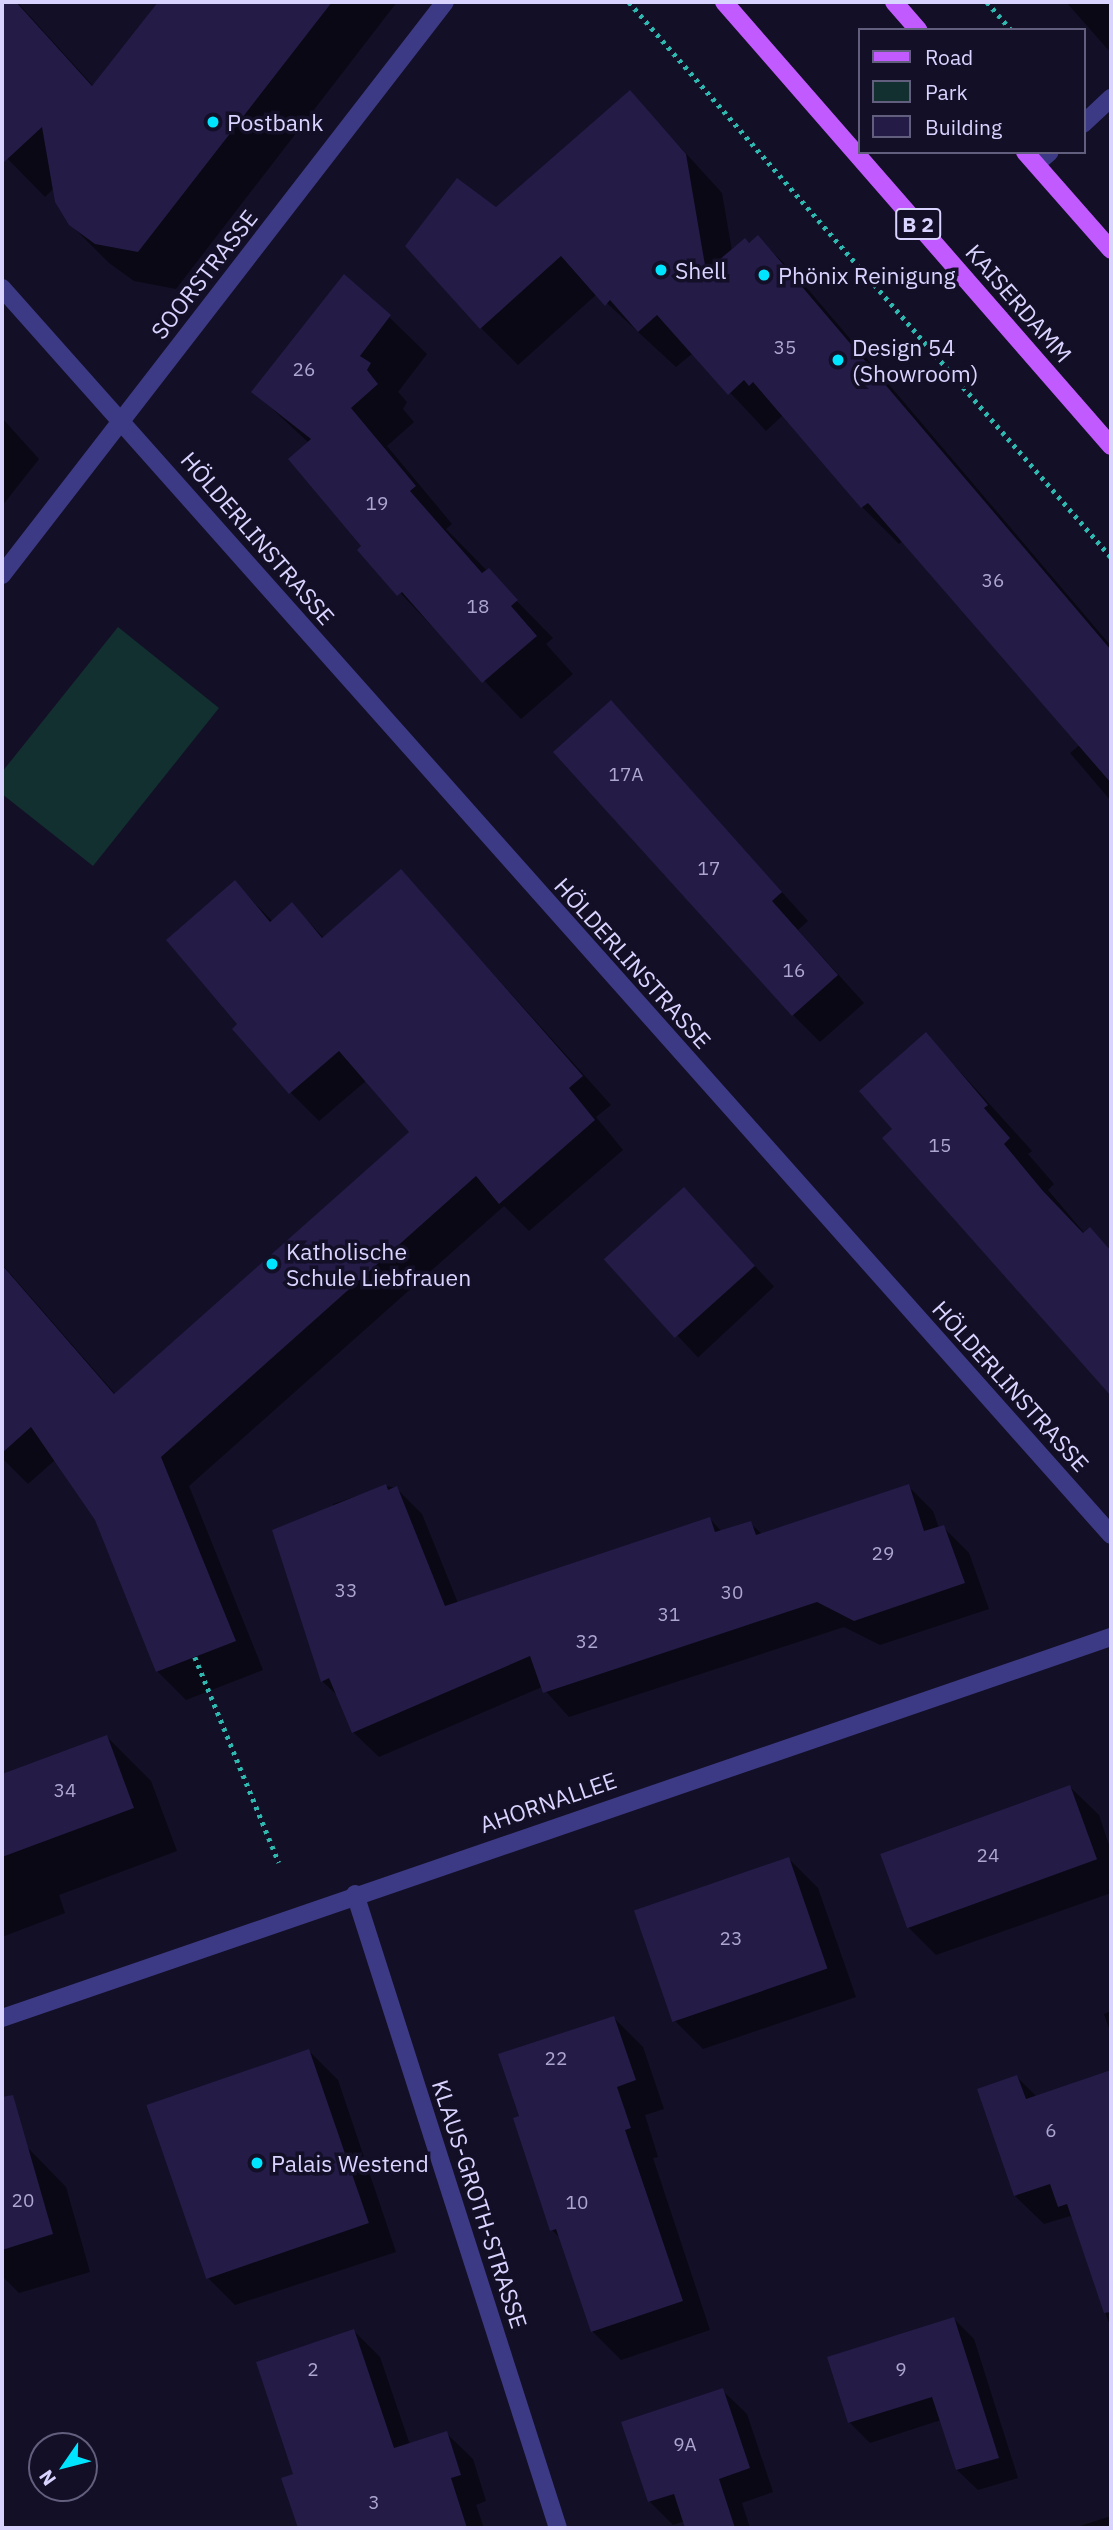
<!DOCTYPE html>
<html>
<head>
<meta charset="utf-8">
<style>
  body { margin:0 }
  #map { position:relative; width:1113px; height:2530px; overflow:hidden; background:#130f26; font-family:"IBM Plex Sans",sans-serif }
  div>[style] { position:absolute }
  [style*='--x'] { left:calc(var(--x)*1px); top:calc(var(--y)*1px); width:calc(var(--w)*1px); rotate:calc(var(--a)*1deg) }
  .green>* { inset:0; background:#12302f }
  .shadow>* { inset:0; background:#0007; transform-origin:0 0 }
  .building>* { inset:0; background:#241b47; transform-origin:0 0 }
  .path>* { height:4.5px; margin-top:-2.25px; transform-origin:0; background:repeating-linear-gradient(90deg,#2fb8b0 0 3.5px,transparent 0 8.5px) }
  .minor>* { height:18px; margin:-9px; padding:0 9px; transform-origin:9px; border-radius:9px; background:#3d3a85 }
  .major>* { height:18px; margin:-9px; padding:0 9px; transform-origin:9px; border-radius:9px; background:#c25bff }
  .dots>* { width:19px; height:19px; translate:-50% -50%; box-sizing:border-box; border:4px solid #130f26; border-radius:50% }
  span { translate:-50% -50%; white-space:nowrap; text-align:center; line-height:1.15; -webkit-text-stroke:7px #130f26; paint-order:stroke }
  .number-label { font-size:19px; color:#aca6d1 }
  .number-label span { -webkit-text-stroke-width:0 }
  .shield-label span { padding:2px 5px; background:#130f26; border:2px solid; border-radius:5px; -webkit-text-stroke-width:0 }
  .shield-label { font-size:21px; color:#d9d4ff; font-weight:700 }
  .poi-label { font-size:23px; color:#d9d4ff }
  .left { translate:0 -50%; text-align:left }
  .street-label { font-size:23px; color:#d9d4ff }
  .frame { position:absolute; inset:0; border:4px solid #d9d4ff; pointer-events:none }
  .legend { position:absolute; left:858px; top:28px; width:228px; height:126px; box-sizing:border-box; background:#130f26; border:2px solid #625e7d; margin:0; padding:9px 12px; list-style:none; font-size:21px; color:#d9d4ff }
  .legend li { display:flex; align-items:center; gap:14px; height:35px }
  .legend b { width:35px; border:2px solid #625e7d }
  .north { position:absolute; left:28px; top:2432px; width:70px; height:70px; box-sizing:border-box; background:#130f26; border:2px solid #625e7d; border-radius:50%; rotate:235deg; font-size:19px; font-weight:700; line-height:28px; text-align:center; color:#d9d4ff }
  .north::after { content:''; display:block; margin:auto; width:24px; height:32px; background:#00e5ff; clip-path:polygon(50% 0,100% 100%,50% 72%,0 100%) }
</style>
</head>
<body>
<div id="map">
  <div class="green">
    <div style="clip-path:polygon(118px 627px,219px 708px,93px 866px,2px 794px,2px 772px)"></div>
  </div>
  <div class="shadow">
    <div style="clip-path:polygon(2px 2px,17px 2px,94px 87px,161px 2px,397px 2px,176px 289px,134px 281px,109px 263px,70px 224px,54px 188px,45px 197px,2px 153px)"></div>
    <div style="clip-path:polygon(1066px 2px,1111px 2px,1111px 53px)"></div>
    <div style="clip-path:polygon(630px 92px,722px 193px,732px 251px,758px 238px,795px 274px,1111px 646px,1111px 801px,1070px 753px,1081px 744px,903px 541px,899px 544px,862px 507px,782px 416px,766px 431px,693px 353px,676px 367px,597px 294px,518px 365px,481px 328px,496px 209px)"></div>
    <div style="clip-path:polygon(389px 317px,427px 354px,398px 392px,407px 402px,403px 409px,414px 422px,387px 446px,452px 524px,446px 529px,553px 638px,546px 644px,573px 674px,521px 719px,359px 550px,363px 547px,309px 443px,254px 392px)"></div>
    <div style="clip-path:polygon(2px 418px,39px 459px,2px 506px)"></div>
    <div style="clip-path:polygon(611px 703px,808px 921px,798px 930px,864px 1003px,820px 1042px,793px 1015px)"></div>
    <div style="clip-path:polygon(401px 871px,611px 1105px,596px 1117px,623px 1150px,529px 1231px,504px 1206px,189px 1486px,263px 1670px,186px 1700px,157px 1671px,97px 1519px,55px 1460px,28px 1484px,2px 1458px,2px 1264px,116px 1395px,412px 1132px,367px 1080px,319px 1121px,290px 1092px,240px 1025px,234px 882px,273px 922px,292px 905px,324px 938px)"></div>
    <div style="clip-path:polygon(926px 1034px,1032px 1151px,1028px 1154px,1054px 1184px,1048px 1190px,1085px 1234px,1090px 1230px,1111px 1252px,1111px 1394px,884px 1138px,895px 1129px)"></div>
    <div style="left:684px;top:1190px;width:132px;height:104px;rotate:47deg"></div>
    <div style="clip-path:polygon(386px 1486px,396px 1488px,422px 1514px,458px 1603px,710px 1519px,722px 1532px,750px 1523px,763px 1535px,908px 1486px,933px 1511px,939px 1528px,943px 1527px,969px 1553px,989px 1609px,880px 1645px,844px 1627px,569px 1717px,542px 1687px,379px 1757px,353px 1732px,339px 1697px,322px 1681px,333px 1504px)"></div>
    <div style="clip-path:polygon(107px 1737px,151px 1781px,177px 1851px,59px 1895px,65px 1913px,2px 1937px,2px 1776px)"></div>
    <div style="clip-path:polygon(1070px 1787px,1099px 1815px,1111px 1851px,1111px 1893px,936px 1955px,907px 1926px)"></div>
    <div style="clip-path:polygon(789px 1859px,818px 1888px,856px 1997px,703px 2049px,674px 2020px)"></div>
    <div style="clip-path:polygon(1111px 2011px,1111px 2034px,1104px 2014px)"></div>
    <div style="clip-path:polygon(614px 2018px,643px 2047px,664px 2109px,645px 2115px,658px 2157px,653px 2158px,710px 2330px,621px 2360px,592px 2331px,562px 2240px,552px 2230px)"></div>
    <div style="clip-path:polygon(309px 2051px,338px 2080px,396px 2252px,235px 2305px,206px 2276px)"></div>
    <div style="clip-path:polygon(1111px 2071px,1111px 2329px,1074px 2220px,1070px 2216px,1044px 2224px,1015px 2196px,1017px 2077px,1037px 2097px)"></div>
    <div style="clip-path:polygon(28px 2148px,66px 2187px,90px 2272px,19px 2293px,2px 2276px,2px 2156px)"></div>
    <div style="clip-path:polygon(954px 2319px,974px 2339px,1018px 2478px,978px 2490px,957px 2470px,941px 2420px,870px 2443px,849px 2422px)"></div>
    <div style="clip-path:polygon(354px 2331px,380px 2357px,410px 2445px,446px 2433px,473px 2459px,486px 2501px,476px 2505px,484px 2528px,298px 2528px,295px 2475px)"></div>
    <div style="clip-path:polygon(722px 2390px,747px 2414px,773px 2492px,742px 2503px,750px 2528px,688px 2528px,685px 2521px,673px 2525px,649px 2501px)"></div>
    <div style="clip-path:polygon(1111px 2516px,1111px 2528px,1074px 2528px)"></div>
  </div>
  <div class="building">
    <div style="clip-path:polygon(2px 2px,16px 2px,92px 86px,158px 2px,332px 2px,138px 252px,95px 244px,69px 225px,55px 202px,42px 127px,2px 164px)"></div>
    <div style="clip-path:polygon(630px 90px,686px 154px,706px 271px,745px 238px,749px 243px,758px 235px,1111px 650px,1111px 783px,868px 503px,861px 508px,753px 382px,749px 386px,744px 380px,728px 395px,657px 315px,638px 332px,610px 300px,605px 306px,561px 256px,480px 329px,405px 246px,457px 178px,496px 207px)"></div>
    <div style="clip-path:polygon(344px 274px,391px 315px,360px 356px,371px 363px,367px 370px,378px 384px,351px 408px,416px 486px,410px 491px,482px 573px,489px 568px,518px 600px,511px 606px,537px 636px,482px 683px,402px 592px,397px 596px,357px 550px,361px 546px,288px 459px,311px 439px,251px 392px)"></div>
    <div style="clip-path:polygon(611px 700px,782px 892px,772px 901px,838px 975px,792px 1016px,553px 752px)"></div>
    <div style="clip-path:polygon(401px 869px,583px 1076px,569px 1088px,595px 1120px,499px 1204px,476px 1176px,161px 1457px,236px 1641px,156px 1672px,95px 1520px,31px 1427px,2px 1453px,2px 1265px,114px 1394px,409px 1132px,339px 1051px,289px 1094px,232px 1029px,237px 1024px,166px 940px,235px 880px,270px 922px,292px 902px,322px 938px)"></div>
    <div style="clip-path:polygon(926px 1032px,988px 1105px,984px 1108px,1010px 1138px,1004px 1144px,1043px 1191px,1083px 1233px,1090px 1227px,1111px 1251px,1111px 1396px,882px 1138px,892px 1129px,859px 1091px)"></div>
    <div style="left:684px;top:1187px;width:106px;height:108px;rotate:48deg"></div>
    <div style="clip-path:polygon(386px 1484px,388px 1490px,397px 1486px,445px 1606px,710px 1517px,715px 1532px,751px 1521px,756px 1535px,909px 1484px,924px 1531px,944px 1525px,965px 1583px,854px 1621px,817px 1602px,543px 1693px,530px 1656px,352px 1733px,329px 1678px,321px 1682px,272px 1530px)"></div>
    <div style="clip-path:polygon(107px 1735px,134px 1808px,2px 1857px,2px 1774px)"></div>
    <div style="left:1070px;top:1785px;width:79px;height:202px;rotate:70deg"></div>
    <div style="left:789px;top:1857px;width:118px;height:164px;rotate:71deg"></div>
    <div style="clip-path:polygon(614px 2016px,636px 2080px,617px 2087px,631px 2128px,625px 2130px,683px 2301px,591px 2332px,556px 2229px,550px 2231px,513px 2118px,519px 2116px,498px 2054px)"></div>
    <div style="left:309px;top:2049px;width:184px;height:172px;rotate:71deg"></div>
    <div style="clip-path:polygon(1111px 2070px,1111px 2312px,1104px 2313px,1067px 2204px,1058px 2207px,1050px 2184px,1014px 2196px,977px 2089px,1017px 2075px,1026px 2099px)"></div>
    <div style="clip-path:polygon(13px 2095px,53px 2234px,2px 2250px,2px 2097px)"></div>
    <div style="clip-path:polygon(954px 2317px,999px 2458px,956px 2470px,932px 2397px,848px 2423px,827px 2357px)"></div>
    <div style="clip-path:polygon(354px 2329px,394px 2448px,447px 2431px,461px 2475px,451px 2478px,467px 2528px,298px 2528px,281px 2478px,293px 2474px,256px 2362px)"></div>
    <div style="clip-path:polygon(723px 2388px,750px 2468px,719px 2479px,735px 2528px,685px 2528px,674px 2494px,648px 2502px,621px 2422px)"></div>
  </div>
  <div class="path">
    <div style="--x:629;--y:2;--w:735;--a:49.03"></div>
    <div style="--x:987;--y:2;--w:37;--a:49"></div>
    <div style="--x:195;--y:1657;--w:222;--a:67.8"></div>
  </div>
  <div class="minor">
    <div style="--x:1083;--y:124;--w:38;--a:-43"></div>
    <div style="--x:1036;--y:164;--w:18;--a:-41"></div>
    <div style="--x:2;--y:288;--w:1669;--a:48.35"></div>
    <div style="--x:2;--y:575;--w:724;--a:-52.29"></div>
    <div style="--x:355;--y:1894;--w:666;--a:72.25"></div>
    <div style="--x:2;--y:2018;--w:1173;--a:-18.96"></div>
  </div>
  <div class="major">
    <div style="--x:724;--y:2;--w:589;--a:48.92"></div>
    <div style="--x:894;--y:2;--w:37;--a:49"></div>
    <div style="--x:1025;--y:152;--w:130;--a:48.7"></div>
  </div>
  <div class="dots">
    <div style="left:213px;top:122px;background:#00e5ff"></div>
    <div style="left:661px;top:270px;background:#00e5ff"></div>
    <div style="left:764px;top:275px;background:#00e5ff"></div>
    <div style="left:838px;top:360px;background:#00e5ff"></div>
    <div style="left:272px;top:1264px;background:#00e5ff"></div>
    <div style="left:257px;top:2163px;background:#00e5ff"></div>
  </div>
  <div class="number-label">
    <span style="left:785px;top:348px">35</span>
    <span style="left:304px;top:370px">26</span>
    <span style="left:377px;top:504px">19</span>
    <span style="left:993px;top:581px">36</span>
    <span style="left:478px;top:607px">18</span>
    <span style="left:626px;top:775px">17A</span>
    <span style="left:709px;top:869px">17</span>
    <span style="left:794px;top:971px">16</span>
    <span style="left:940px;top:1146px">15</span>
    <span style="left:883px;top:1554px">29</span>
    <span style="left:346px;top:1591px">33</span>
    <span style="left:732px;top:1593px">30</span>
    <span style="left:669px;top:1615px">31</span>
    <span style="left:587px;top:1642px">32</span>
    <span style="left:65px;top:1791px">34</span>
    <span style="left:988px;top:1856px">24</span>
    <span style="left:731px;top:1939px">23</span>
    <span style="left:556px;top:2059px">22</span>
    <span style="left:1051px;top:2131px">6</span>
    <span style="left:23px;top:2201px">20</span>
    <span style="left:577px;top:2203px">10</span>
    <span style="left:313px;top:2370px">2</span>
    <span style="left:901px;top:2370px">9</span>
    <span style="left:685px;top:2445px">9A</span>
    <span style="left:374px;top:2503px">3</span>
  </div>
  <div class="shield-label">
    <span style="left:918px;top:224px">B 2</span>
  </div>
  <div class="poi-label">
    <span class="left" style="left:227px;top:122px">Postbank</span>
    <span class="left" style="left:675px;top:270px">Shell</span>
    <span class="left" style="left:778px;top:275px">Phönix Reinigung</span>
    <span class="left" style="left:852px;top:360px">Design 54<br>(Showroom)</span>
    <span class="left" style="left:286px;top:1264px">Katholische<br>Schule Liebfrauen</span>
    <span class="left" style="left:271px;top:2163px">Palais Westend</span>
  </div>
  <div class="street-label">
    <span style="left:204px;top:274px;rotate:-52deg">SOORSTRASSE</span>
    <span style="left:1019px;top:303px;rotate:49deg">KAISERDAMM</span>
    <span style="left:258px;top:538px;rotate:49deg">HÖLDERLINSTRASSE</span>
    <span style="left:633px;top:963px;rotate:48deg">HÖLDERLINSTRASSE</span>
    <span style="left:1011px;top:1386px;rotate:48deg">HÖLDERLINSTRASSE</span>
    <span style="left:548px;top:1802px;rotate:-19deg">AHORNALLEE</span>
    <span style="left:480px;top:2204px;rotate:72deg">KLAUS-GROTH-STRASSE</span>
  </div>
  <div class="frame"></div>
  <ul class="legend">
  <li><b style="height:9px;background:#c25bff"></b>Road</li>
  <li><b style="height:19px;background:#12302f"></b>Park</li>
  <li><b style="height:19px;background:#241b47"></b>Building</li>
  </ul>
  <div class="north">N</div>
</div>
</body>
</html>
